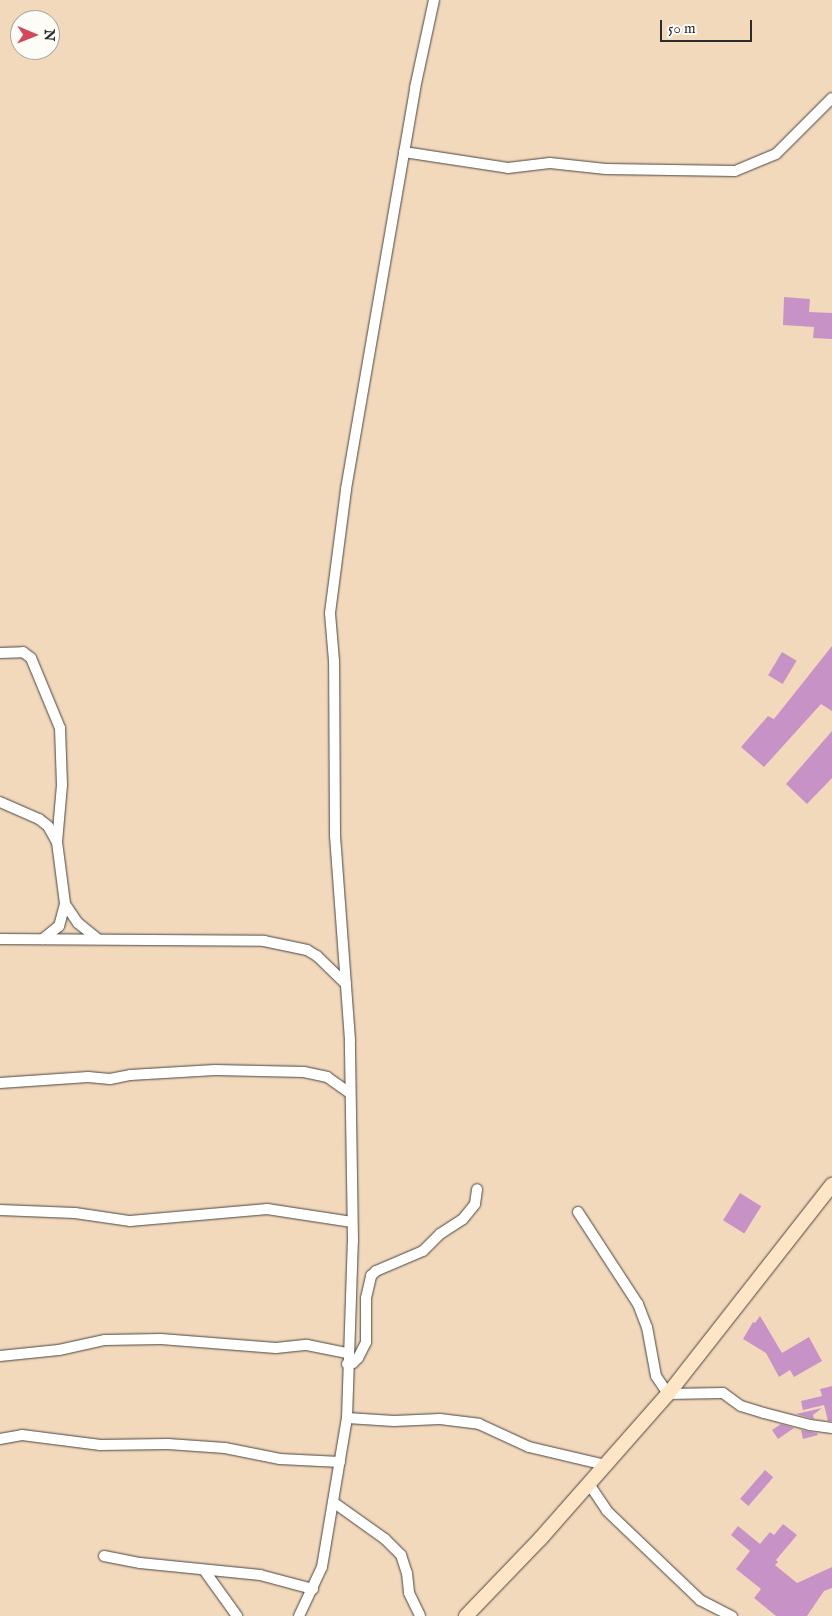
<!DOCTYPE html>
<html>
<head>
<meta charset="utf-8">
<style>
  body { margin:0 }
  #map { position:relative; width:832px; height:1616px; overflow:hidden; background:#f3d9bc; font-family:"IM FELL English",serif }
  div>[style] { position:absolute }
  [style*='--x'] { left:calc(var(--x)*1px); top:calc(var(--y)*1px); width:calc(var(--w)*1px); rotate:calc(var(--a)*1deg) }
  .building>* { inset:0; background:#c793c7; transform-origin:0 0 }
  .roads { filter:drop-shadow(0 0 1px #494541) drop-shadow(0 0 1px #494541) }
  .street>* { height:10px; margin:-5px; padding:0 5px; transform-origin:5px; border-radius:5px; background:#fff }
  .secondary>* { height:14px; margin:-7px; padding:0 7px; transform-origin:7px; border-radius:7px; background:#fee5c5 }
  span { translate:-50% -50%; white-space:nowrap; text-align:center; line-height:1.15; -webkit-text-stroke:5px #fdfcf7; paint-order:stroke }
  .north { position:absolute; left:10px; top:10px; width:50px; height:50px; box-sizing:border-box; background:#fdfcf7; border:1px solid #a9a8a5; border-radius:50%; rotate:91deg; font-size:14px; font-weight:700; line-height:20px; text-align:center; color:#2b2b2b }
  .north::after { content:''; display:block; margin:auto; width:18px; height:22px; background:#d1495b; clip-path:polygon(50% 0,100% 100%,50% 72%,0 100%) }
  .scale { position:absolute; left:660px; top:20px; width:92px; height:22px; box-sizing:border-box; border:2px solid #2b2b2b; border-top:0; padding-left:6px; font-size:15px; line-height:18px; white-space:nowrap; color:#2b2b2b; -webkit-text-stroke:4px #fdfcf7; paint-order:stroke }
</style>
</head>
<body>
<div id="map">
  <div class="building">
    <div style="clip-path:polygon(784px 297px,810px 299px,809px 312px,832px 313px,832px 339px,813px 338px,814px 327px,783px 325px)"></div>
    <div style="clip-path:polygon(832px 646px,832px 711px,821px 704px,764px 767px,741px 747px,768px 716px,774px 719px)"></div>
    <div style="left:782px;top:652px;width:17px;height:27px;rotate:31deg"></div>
    <div style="clip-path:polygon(832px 731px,832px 778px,807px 804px,786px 784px)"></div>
    <div style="left:740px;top:1193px;width:25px;height:32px;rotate:32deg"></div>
    <div style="clip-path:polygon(760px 1316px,782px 1353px,809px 1337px,822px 1361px,794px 1377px,790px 1370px,779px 1377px,766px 1353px,743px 1339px,753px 1322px,755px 1323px)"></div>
    <div style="clip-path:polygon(832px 1386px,832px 1421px,828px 1421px,824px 1405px,803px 1410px,801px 1401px,822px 1396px,820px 1389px)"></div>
    <div style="clip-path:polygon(822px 1408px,813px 1415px,814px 1419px,796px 1414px)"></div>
    <div style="clip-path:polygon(781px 1424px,794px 1428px,778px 1439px,772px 1430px)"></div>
    <div style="clip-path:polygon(801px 1430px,817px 1433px,818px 1435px,803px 1439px)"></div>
    <div style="left:765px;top:1470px;width:11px;height:38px;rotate:41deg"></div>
    <div style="clip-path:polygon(783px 1524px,797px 1535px,776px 1560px,778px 1562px,775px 1565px,797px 1583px,832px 1567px,832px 1588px,824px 1591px,807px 1616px,776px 1616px,754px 1598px,761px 1589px,736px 1569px,750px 1551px,731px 1535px,738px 1526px,760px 1544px,770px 1532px,774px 1535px)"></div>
  </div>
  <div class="roads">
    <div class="street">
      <div style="--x:404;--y:152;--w:105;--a:8.7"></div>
      <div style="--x:508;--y:168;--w:42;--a:-6.8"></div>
      <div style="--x:550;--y:163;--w:56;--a:6.1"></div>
      <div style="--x:606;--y:169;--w:129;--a:0.9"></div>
      <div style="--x:735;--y:171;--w:44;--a:-22.5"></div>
      <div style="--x:776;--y:154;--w:79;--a:-45"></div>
      <div style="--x:0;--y:653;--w:23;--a:-2"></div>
      <div style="--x:23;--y:652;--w:10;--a:37"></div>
      <div style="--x:31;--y:658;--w:76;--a:67.5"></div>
      <div style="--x:60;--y:728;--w:57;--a:88"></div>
      <div style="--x:62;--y:785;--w:57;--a:95"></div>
      <div style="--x:0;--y:802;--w:43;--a:23.6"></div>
      <div style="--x:39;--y:819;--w:11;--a:38"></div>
      <div style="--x:48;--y:826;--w:18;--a:61"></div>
      <div style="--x:57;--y:842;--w:63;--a:82.6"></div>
      <div style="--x:65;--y:904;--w:23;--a:105"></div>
      <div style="--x:59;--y:926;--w:21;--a:141"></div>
      <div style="--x:65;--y:904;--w:23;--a:56"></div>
      <div style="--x:78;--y:923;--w:26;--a:39"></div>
      <div style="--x:0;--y:939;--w:264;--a:0.4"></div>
      <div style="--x:264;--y:941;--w:44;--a:11.8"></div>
      <div style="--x:307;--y:950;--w:12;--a:31"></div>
      <div style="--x:317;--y:956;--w:40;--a:44"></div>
      <div style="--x:0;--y:1083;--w:88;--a:-3.9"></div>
      <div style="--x:88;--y:1077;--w:22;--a:5"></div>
      <div style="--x:110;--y:1079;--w:20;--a:-11"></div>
      <div style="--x:130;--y:1075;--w:85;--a:-3.4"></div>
      <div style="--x:215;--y:1070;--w:89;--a:1.3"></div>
      <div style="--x:304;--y:1072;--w:24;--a:12"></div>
      <div style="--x:327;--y:1077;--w:28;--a:35"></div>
      <div style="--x:0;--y:1210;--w:75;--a:2.3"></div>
      <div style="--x:75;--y:1213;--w:56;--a:8.3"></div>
      <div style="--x:130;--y:1221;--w:138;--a:-5"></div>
      <div style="--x:267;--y:1209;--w:86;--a:8.7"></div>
      <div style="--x:578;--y:1212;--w:110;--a:56.9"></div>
      <div style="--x:638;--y:1304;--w:25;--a:69"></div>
      <div style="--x:647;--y:1327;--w:50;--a:79.6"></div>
      <div style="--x:656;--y:1376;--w:22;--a:56"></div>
      <div style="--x:668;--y:1394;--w:55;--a:-1"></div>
      <div style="--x:723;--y:1393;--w:22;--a:36"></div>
      <div style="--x:741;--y:1406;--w:24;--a:17"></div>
      <div style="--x:764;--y:1413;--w:48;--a:14.6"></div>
      <div style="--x:810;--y:1425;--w:22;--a:8"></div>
      <div style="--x:0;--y:1356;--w:59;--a:-5.8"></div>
      <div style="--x:59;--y:1350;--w:47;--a:-12.3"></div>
      <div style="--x:105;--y:1340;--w:56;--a:-1"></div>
      <div style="--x:161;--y:1339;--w:115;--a:4.5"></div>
      <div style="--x:276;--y:1348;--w:31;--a:-6"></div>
      <div style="--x:307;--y:1345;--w:41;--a:11.3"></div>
      <div style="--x:347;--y:1364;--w:6;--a:-9"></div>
      <div style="--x:353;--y:1363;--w:7;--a:-45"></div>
      <div style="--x:358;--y:1358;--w:18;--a:-63"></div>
      <div style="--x:366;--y:1342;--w:44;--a:-90"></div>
      <div style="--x:366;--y:1298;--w:23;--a:-77"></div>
      <div style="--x:371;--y:1276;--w:7;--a:-45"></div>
      <div style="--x:376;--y:1271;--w:51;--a:-23.1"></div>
      <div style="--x:423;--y:1251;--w:24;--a:-45"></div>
      <div style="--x:440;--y:1234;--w:27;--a:-33"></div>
      <div style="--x:463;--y:1219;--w:19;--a:-51"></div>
      <div style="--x:475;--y:1204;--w:15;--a:-82"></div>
      <div style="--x:347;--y:1418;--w:47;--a:3.7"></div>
      <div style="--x:394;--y:1421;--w:46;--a:-2.5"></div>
      <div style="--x:440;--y:1419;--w:39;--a:7"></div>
      <div style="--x:479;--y:1424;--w:55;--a:24.7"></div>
      <div style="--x:529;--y:1447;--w:79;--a:13.2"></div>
      <div style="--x:0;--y:1439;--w:22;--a:-10"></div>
      <div style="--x:22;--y:1435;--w:79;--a:7.3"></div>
      <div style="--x:100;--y:1445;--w:68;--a:-0.8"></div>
      <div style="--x:168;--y:1444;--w:57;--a:4"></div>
      <div style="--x:225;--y:1448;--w:56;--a:11.3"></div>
      <div style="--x:280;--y:1459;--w:60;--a:2.9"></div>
      <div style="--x:589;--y:1484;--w:32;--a:56"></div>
      <div style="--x:607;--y:1511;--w:129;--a:43.7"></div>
      <div style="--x:700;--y:1600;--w:36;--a:27"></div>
      <div style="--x:333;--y:1502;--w:64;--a:35.4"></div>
      <div style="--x:385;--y:1539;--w:23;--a:45"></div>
      <div style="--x:401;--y:1555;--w:19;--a:72"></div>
      <div style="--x:407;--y:1573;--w:20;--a:84"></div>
      <div style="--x:409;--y:1593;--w:25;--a:64"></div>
      <div style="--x:104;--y:1556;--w:37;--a:11"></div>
      <div style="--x:140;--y:1563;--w:121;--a:5.7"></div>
      <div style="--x:260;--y:1575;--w:55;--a:14.8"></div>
      <div style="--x:204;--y:1570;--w:57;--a:54.3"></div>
      <div style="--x:299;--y:1616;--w:54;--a:-64.9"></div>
      <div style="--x:322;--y:1567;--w:151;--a:-80.5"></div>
      <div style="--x:347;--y:1418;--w:177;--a:-88.1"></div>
      <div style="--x:353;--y:1241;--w:201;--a:-90.9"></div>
      <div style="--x:350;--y:1040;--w:205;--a:-94.2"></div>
      <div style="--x:335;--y:836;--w:175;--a:-90.3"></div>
      <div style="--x:334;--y:661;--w:48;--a:-94.8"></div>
      <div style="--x:330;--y:613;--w:125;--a:-82.6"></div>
      <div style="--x:346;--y:489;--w:407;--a:-80.2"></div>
      <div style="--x:415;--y:88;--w:90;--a:-77.8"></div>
    </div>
    <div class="secondary">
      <div style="--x:466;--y:1616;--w:108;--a:-46.1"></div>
      <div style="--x:541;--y:1538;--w:192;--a:-48.6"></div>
      <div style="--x:668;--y:1394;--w:266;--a:-51.9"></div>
    </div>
  </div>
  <div class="north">N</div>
  <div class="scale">50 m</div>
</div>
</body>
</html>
